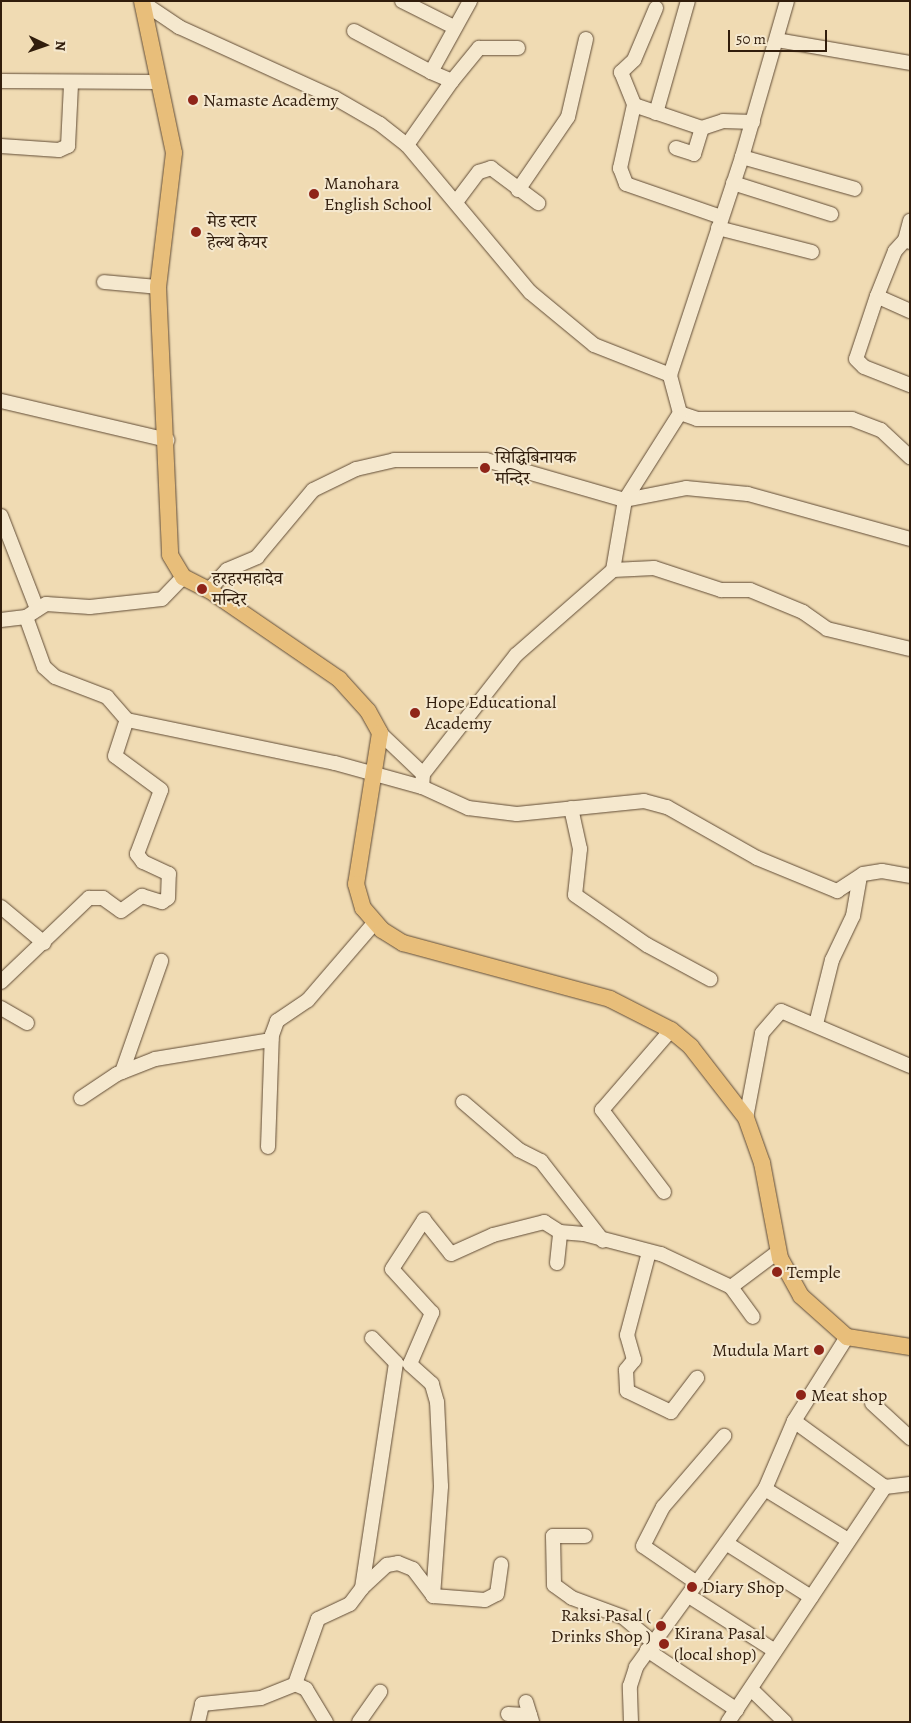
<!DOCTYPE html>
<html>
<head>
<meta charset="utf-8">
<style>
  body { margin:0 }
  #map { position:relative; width:911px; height:1723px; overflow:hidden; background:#f0dbb3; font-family:Alegreya,"Noto Serif Devanagari",serif }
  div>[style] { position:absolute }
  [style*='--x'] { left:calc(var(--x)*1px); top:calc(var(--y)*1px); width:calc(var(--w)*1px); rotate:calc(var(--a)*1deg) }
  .roads { filter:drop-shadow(0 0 1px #614c36) drop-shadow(0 0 1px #614c36) }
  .minor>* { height:14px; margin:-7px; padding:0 7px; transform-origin:7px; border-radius:7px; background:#f5e8ce }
  .major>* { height:16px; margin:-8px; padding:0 8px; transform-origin:8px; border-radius:8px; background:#e8be7a }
  .dots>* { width:14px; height:14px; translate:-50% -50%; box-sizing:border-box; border:2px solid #f5e8ce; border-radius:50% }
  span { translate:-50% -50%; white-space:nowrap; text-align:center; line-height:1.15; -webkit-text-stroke:4px #f5e8ce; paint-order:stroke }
  .poi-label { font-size:18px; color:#311d0c }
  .left { translate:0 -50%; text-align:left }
  .right { translate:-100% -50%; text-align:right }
  .frame { position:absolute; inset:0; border:2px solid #311d0c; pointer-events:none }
  .north { position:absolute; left:20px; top:20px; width:50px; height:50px; -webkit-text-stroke:4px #f5e8ce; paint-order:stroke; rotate:93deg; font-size:14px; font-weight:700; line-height:20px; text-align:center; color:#311d0c }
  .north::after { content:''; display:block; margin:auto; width:18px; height:22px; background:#311d0c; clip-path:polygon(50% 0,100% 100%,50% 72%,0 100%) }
  .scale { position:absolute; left:728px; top:30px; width:99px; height:22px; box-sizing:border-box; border:2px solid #311d0c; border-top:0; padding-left:6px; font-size:15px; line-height:18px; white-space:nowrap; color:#311d0c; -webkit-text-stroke:4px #f5e8ce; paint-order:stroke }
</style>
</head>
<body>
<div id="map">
  <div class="roads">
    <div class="minor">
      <div style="--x:402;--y:1;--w:58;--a:26.6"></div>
      <div style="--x:142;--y:2;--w:45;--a:34"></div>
      <div style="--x:179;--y:27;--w:171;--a:24.5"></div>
      <div style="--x:335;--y:98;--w:52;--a:30"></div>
      <div style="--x:380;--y:124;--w:34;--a:38"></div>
      <div style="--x:407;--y:145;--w:192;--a:50.1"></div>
      <div style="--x:530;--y:292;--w:83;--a:39.6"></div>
      <div style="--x:594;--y:345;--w:82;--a:21.5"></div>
      <div style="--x:656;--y:8;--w:56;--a:112.9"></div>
      <div style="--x:634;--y:60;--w:18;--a:137"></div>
      <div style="--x:621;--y:72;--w:35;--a:68"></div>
      <div style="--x:634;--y:105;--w:65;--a:102.5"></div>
      <div style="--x:620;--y:168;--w:17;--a:69"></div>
      <div style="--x:626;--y:184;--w:101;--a:19.2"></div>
      <div style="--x:354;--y:31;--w:87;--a:28"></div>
      <div style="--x:431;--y:72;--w:81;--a:-61.2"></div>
      <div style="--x:777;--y:40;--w:135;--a:9.8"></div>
      <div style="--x:1;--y:81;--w:157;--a:0.4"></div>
      <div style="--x:452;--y:81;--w:43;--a:-50.7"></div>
      <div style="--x:479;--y:48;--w:39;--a:0"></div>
      <div style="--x:634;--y:105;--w:72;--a:18.7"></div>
      <div style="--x:702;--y:128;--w:22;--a:-18"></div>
      <div style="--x:723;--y:121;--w:30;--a:2"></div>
      <div style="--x:656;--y:113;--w:116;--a:-74.1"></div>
      <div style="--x:407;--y:145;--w:78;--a:-54.9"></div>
      <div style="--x:452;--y:81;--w:23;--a:-157"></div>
      <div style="--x:1;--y:146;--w:58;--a:3.9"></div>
      <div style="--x:59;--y:150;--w:10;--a:-24"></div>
      <div style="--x:68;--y:146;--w:62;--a:-87.2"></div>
      <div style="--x:676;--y:148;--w:19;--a:18"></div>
      <div style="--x:694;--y:154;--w:27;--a:-73"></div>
      <div style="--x:742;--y:157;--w:117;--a:15.8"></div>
      <div style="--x:733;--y:183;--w:103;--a:17.6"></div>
      <div style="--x:518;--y:190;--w:88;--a:-55.6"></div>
      <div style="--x:568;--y:117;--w:80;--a:-77"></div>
      <div style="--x:456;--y:202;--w:38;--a:-53"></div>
      <div style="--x:479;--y:172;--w:13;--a:-18"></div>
      <div style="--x:491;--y:168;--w:59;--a:36.7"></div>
      <div style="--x:718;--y:228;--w:97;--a:14.3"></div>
      <div style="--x:905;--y:240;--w:20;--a:-75"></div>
      <div style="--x:104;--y:282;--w:54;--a:5.3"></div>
      <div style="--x:877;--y:296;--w:48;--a:-68.2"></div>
      <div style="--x:895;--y:251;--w:15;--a:-48"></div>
      <div style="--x:905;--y:240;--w:5;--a:22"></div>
      <div style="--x:910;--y:311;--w:36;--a:-156"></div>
      <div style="--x:877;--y:296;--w:66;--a:108.4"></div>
      <div style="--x:856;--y:359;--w:11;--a:45"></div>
      <div style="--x:864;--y:367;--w:49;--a:21.4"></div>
      <div style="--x:1;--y:401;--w:171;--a:13.2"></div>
      <div style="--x:680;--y:413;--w:18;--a:19"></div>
      <div style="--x:697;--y:419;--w:155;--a:0"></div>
      <div style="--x:852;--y:419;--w:31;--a:21"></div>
      <div style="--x:881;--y:430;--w:40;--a:43"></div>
      <div style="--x:1;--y:516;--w:100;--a:68.8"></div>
      <div style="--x:613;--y:570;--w:71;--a:-80.3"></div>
      <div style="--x:625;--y:500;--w:103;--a:-57.7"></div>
      <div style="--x:680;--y:413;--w:39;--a:-105"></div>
      <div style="--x:670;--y:375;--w:230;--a:-71.7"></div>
      <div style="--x:742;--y:157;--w:162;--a:-73.9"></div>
      <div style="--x:209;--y:590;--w:27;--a:-48"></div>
      <div style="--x:227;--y:570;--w:33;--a:-23"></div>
      <div style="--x:257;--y:557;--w:87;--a:-50.1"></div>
      <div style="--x:313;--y:490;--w:48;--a:-26"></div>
      <div style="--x:356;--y:469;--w:39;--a:-13"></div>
      <div style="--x:394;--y:460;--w:92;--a:0"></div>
      <div style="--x:486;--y:460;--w:145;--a:16.1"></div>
      <div style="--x:625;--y:500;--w:62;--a:-11.1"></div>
      <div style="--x:686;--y:488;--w:62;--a:5.5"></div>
      <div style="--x:748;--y:494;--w:168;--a:15.5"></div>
      <div style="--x:26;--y:617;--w:53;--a:70.2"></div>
      <div style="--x:44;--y:667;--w:15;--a:42"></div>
      <div style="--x:55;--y:677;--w:56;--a:21"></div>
      <div style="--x:107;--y:697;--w:30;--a:49"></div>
      <div style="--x:127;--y:720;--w:212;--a:11.7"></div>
      <div style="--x:335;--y:763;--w:90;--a:15.4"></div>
      <div style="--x:1;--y:620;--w:25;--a:-7"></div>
      <div style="--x:26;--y:617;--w:24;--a:-33"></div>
      <div style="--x:46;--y:604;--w:44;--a:3.9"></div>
      <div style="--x:90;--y:607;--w:72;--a:-6.3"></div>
      <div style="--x:162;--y:599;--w:30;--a:-46"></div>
      <div style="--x:380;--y:733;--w:59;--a:43.6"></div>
      <div style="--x:423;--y:774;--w:13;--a:94"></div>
      <div style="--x:422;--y:787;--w:51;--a:24.5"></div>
      <div style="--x:468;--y:808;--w:49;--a:7"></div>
      <div style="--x:517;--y:814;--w:128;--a:-5.8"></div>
      <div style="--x:644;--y:801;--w:24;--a:15"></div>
      <div style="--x:667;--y:807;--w:103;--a:29.5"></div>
      <div style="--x:757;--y:858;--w:87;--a:22.4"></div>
      <div style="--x:837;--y:891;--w:31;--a:-33"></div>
      <div style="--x:863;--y:874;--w:19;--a:-9"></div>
      <div style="--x:882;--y:871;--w:28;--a:10"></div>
      <div style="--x:423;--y:774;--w:151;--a:-52"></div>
      <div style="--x:516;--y:655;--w:129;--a:-41.2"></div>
      <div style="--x:613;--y:570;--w:41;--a:-2.8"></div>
      <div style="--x:654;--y:568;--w:71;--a:18.2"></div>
      <div style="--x:721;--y:590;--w:29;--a:0"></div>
      <div style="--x:750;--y:590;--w:57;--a:22.5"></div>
      <div style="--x:803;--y:612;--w:29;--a:35"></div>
      <div style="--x:827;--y:629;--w:85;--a:13.5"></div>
      <div style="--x:571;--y:808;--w:42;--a:77.6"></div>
      <div style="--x:580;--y:849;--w:46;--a:96.2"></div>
      <div style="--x:575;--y:895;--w:88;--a:34.8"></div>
      <div style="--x:647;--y:945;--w:72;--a:28.4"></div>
      <div style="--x:1;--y:907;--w:56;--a:39.9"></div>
      <div style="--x:1;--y:982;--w:122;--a:-43.7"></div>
      <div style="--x:89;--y:898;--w:14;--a:0"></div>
      <div style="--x:103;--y:898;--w:22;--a:36"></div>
      <div style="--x:121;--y:911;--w:26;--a:-36"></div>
      <div style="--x:142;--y:896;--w:21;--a:17"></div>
      <div style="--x:162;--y:902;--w:7;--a:-34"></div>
      <div style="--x:168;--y:898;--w:24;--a:-88"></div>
      <div style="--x:169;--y:874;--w:29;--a:-155"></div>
      <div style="--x:143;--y:862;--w:10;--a:-127"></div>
      <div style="--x:137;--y:854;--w:68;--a:-69.4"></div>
      <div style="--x:161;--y:790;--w:57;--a:-143.5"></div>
      <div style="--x:115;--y:756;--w:38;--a:-72"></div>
      <div style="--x:1;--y:1008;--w:30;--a:30"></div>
      <div style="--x:816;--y:1024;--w:66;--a:-76"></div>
      <div style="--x:832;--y:960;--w:49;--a:-64.5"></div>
      <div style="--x:853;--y:916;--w:36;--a:-80"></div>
      <div style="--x:122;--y:1072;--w:118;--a:-70.6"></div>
      <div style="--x:81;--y:1098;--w:43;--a:-33.7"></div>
      <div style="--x:117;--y:1074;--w:41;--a:-21.5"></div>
      <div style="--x:155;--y:1059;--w:118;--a:-9.3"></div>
      <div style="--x:463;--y:1102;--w:74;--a:40.6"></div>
      <div style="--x:519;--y:1150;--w:25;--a:27"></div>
      <div style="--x:541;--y:1161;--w:101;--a:52.2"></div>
      <div style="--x:746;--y:1118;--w:86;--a:-79.3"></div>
      <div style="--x:762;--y:1033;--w:29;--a:-49"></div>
      <div style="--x:781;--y:1011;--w:140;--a:23.1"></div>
      <div style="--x:268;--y:1147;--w:112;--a:-88"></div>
      <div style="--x:272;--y:1035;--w:15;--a:-70"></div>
      <div style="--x:277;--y:1021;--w:37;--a:-34"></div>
      <div style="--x:308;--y:1000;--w:103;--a:-49.3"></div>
      <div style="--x:664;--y:1192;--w:103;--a:-127.1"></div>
      <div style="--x:602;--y:1110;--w:106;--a:-49.2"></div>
      <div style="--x:649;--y:1252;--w:86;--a:104.8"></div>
      <div style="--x:627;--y:1335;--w:26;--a:74"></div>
      <div style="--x:634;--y:1360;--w:13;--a:129"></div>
      <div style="--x:626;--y:1370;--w:21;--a:87"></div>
      <div style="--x:627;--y:1391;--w:49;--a:25.5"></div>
      <div style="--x:671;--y:1412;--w:43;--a:-52.6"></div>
      <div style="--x:557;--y:1263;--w:31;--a:-84"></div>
      <div style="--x:560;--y:1232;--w:24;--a:5"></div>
      <div style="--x:584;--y:1234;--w:80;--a:14.6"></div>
      <div style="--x:661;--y:1254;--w:77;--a:25.2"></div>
      <div style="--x:731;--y:1287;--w:37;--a:54"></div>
      <div style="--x:731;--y:1287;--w:60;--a:-36.9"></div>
      <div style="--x:372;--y:1338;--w:35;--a:46"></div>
      <div style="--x:396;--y:1363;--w:228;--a:98.6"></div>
      <div style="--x:362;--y:1588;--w:34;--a:-43"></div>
      <div style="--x:387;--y:1565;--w:11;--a:-10"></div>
      <div style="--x:398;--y:1563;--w:16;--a:22"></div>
      <div style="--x:413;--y:1569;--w:34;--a:53"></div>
      <div style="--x:433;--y:1596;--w:110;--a:-85.8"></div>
      <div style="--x:441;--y:1486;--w:84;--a:-92.7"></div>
      <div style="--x:437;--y:1402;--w:19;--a:-106"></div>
      <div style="--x:432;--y:1384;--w:30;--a:-138"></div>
      <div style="--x:410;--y:1364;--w:56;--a:-66.7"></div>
      <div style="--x:432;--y:1313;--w:59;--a:-132.3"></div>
      <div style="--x:392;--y:1269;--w:59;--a:-56.9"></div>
      <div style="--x:424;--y:1220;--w:43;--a:51.5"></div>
      <div style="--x:451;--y:1254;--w:46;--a:-24.3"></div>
      <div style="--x:493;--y:1235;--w:53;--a:-14.3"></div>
      <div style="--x:544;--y:1222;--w:19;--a:32"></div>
      <div style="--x:872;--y:1403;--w:52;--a:42.6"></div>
      <div style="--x:794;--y:1421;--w:112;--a:36"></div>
      <div style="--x:885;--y:1487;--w:25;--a:-7"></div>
      <div style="--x:765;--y:1489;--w:97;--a:31.6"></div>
      <div style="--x:585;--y:1536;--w:32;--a:180"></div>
      <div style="--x:553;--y:1536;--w:49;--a:88.8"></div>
      <div style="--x:554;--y:1585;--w:22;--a:36"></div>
      <div style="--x:572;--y:1598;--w:54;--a:20.4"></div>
      <div style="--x:623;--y:1617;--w:42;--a:40.2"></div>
      <div style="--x:726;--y:1543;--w:101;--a:32.4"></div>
      <div style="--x:697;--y:1583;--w:65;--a:-145.6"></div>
      <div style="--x:643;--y:1546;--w:44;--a:-62.9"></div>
      <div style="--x:663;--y:1507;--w:94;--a:-49.3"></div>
      <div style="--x:433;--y:1596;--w:52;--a:4.4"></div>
      <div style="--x:485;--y:1600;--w:13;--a:-27"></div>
      <div style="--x:497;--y:1594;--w:30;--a:-82"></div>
      <div style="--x:689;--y:1596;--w:102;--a:32.6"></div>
      <div style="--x:647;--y:1650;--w:108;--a:33.7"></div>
      <div style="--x:295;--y:1684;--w:12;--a:24"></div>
      <div style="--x:306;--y:1689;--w:39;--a:59"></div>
      <div style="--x:752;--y:1690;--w:46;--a:44.1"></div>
      <div style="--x:526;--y:1702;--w:21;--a:73"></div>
      <div style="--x:508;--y:1714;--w:22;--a:3"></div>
      <div style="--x:198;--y:1722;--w:18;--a:-77"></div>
      <div style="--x:202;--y:1704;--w:59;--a:-5.8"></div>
      <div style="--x:261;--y:1698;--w:37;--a:-22"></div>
      <div style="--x:295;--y:1684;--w:69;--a:-70.5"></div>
      <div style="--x:318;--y:1619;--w:35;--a:-25"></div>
      <div style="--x:350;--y:1604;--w:20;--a:-53"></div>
      <div style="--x:359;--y:1722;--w:37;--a:-55"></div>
      <div style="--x:631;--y:1722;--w:36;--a:-92"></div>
      <div style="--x:630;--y:1686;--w:20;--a:-72"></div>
      <div style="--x:636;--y:1667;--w:220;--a:-54.1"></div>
      <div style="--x:765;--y:1489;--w:74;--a:-66.9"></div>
      <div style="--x:794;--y:1421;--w:99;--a:-57.8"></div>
      <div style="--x:728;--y:1722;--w:283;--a:-56.3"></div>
    </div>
    <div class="major">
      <div style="--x:142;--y:1;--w:155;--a:78.1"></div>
      <div style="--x:174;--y:153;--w:135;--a:96.8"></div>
      <div style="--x:158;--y:287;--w:268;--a:87.4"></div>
      <div style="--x:170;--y:555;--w:26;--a:59"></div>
      <div style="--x:183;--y:577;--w:29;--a:27"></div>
      <div style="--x:209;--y:590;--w:158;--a:34.4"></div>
      <div style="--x:339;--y:679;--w:43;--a:47.8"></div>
      <div style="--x:368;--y:711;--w:25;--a:61"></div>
      <div style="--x:380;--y:733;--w:153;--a:99"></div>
      <div style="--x:356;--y:884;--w:25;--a:74"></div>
      <div style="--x:363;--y:908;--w:29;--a:49"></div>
      <div style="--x:382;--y:930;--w:25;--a:32"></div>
      <div style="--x:403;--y:943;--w:214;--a:15.1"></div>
      <div style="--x:610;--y:999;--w:68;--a:26.9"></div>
      <div style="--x:671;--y:1030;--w:26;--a:40"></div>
      <div style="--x:691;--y:1047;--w:90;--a:52.2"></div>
      <div style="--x:746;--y:1118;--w:48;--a:70.4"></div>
      <div style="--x:762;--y:1163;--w:97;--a:79.3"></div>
      <div style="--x:780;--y:1258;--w:43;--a:61.1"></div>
      <div style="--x:801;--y:1296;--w:62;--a:41.7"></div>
      <div style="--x:847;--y:1337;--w:64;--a:9"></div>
    </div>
  </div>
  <div class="dots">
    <div style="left:193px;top:100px;background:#8f2418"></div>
    <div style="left:314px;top:194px;background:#8f2418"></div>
    <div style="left:196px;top:232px;background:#8f2418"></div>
    <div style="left:485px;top:468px;background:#8f2418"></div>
    <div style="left:202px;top:589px;background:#8f2418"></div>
    <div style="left:415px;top:713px;background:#8f2418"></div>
    <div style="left:777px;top:1272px;background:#8f2418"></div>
    <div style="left:819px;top:1350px;background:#8f2418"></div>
    <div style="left:801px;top:1395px;background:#8f2418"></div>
    <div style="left:692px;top:1587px;background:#8f2418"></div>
    <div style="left:661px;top:1626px;background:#8f2418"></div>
    <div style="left:664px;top:1644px;background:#8f2418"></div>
  </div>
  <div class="poi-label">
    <span class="left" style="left:203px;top:100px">Namaste Academy</span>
    <span class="left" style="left:324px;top:194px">Manohara<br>English School</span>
    <span class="left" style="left:207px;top:232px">मेड स्टार<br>हेल्थ केयर</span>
    <span class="left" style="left:495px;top:468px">सिद्धिबिनायक<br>मन्दिर</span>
    <span class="left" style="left:212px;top:589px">हरहरमहादेव<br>मन्दिर</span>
    <span class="left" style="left:425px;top:713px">Hope Educational<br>Academy</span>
    <span class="left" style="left:787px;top:1272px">Temple</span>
    <span class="right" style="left:809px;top:1350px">Mudula Mart</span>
    <span class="left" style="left:811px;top:1395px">Meat shop</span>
    <span class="left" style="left:702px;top:1587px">Diary Shop</span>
    <span class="right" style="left:651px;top:1626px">Raksi Pasal (<br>Drinks Shop )</span>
    <span class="left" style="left:674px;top:1644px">Kirana Pasal<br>(local shop)</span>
  </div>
  <div class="frame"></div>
  <div class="north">N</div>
  <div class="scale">50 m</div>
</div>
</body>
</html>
